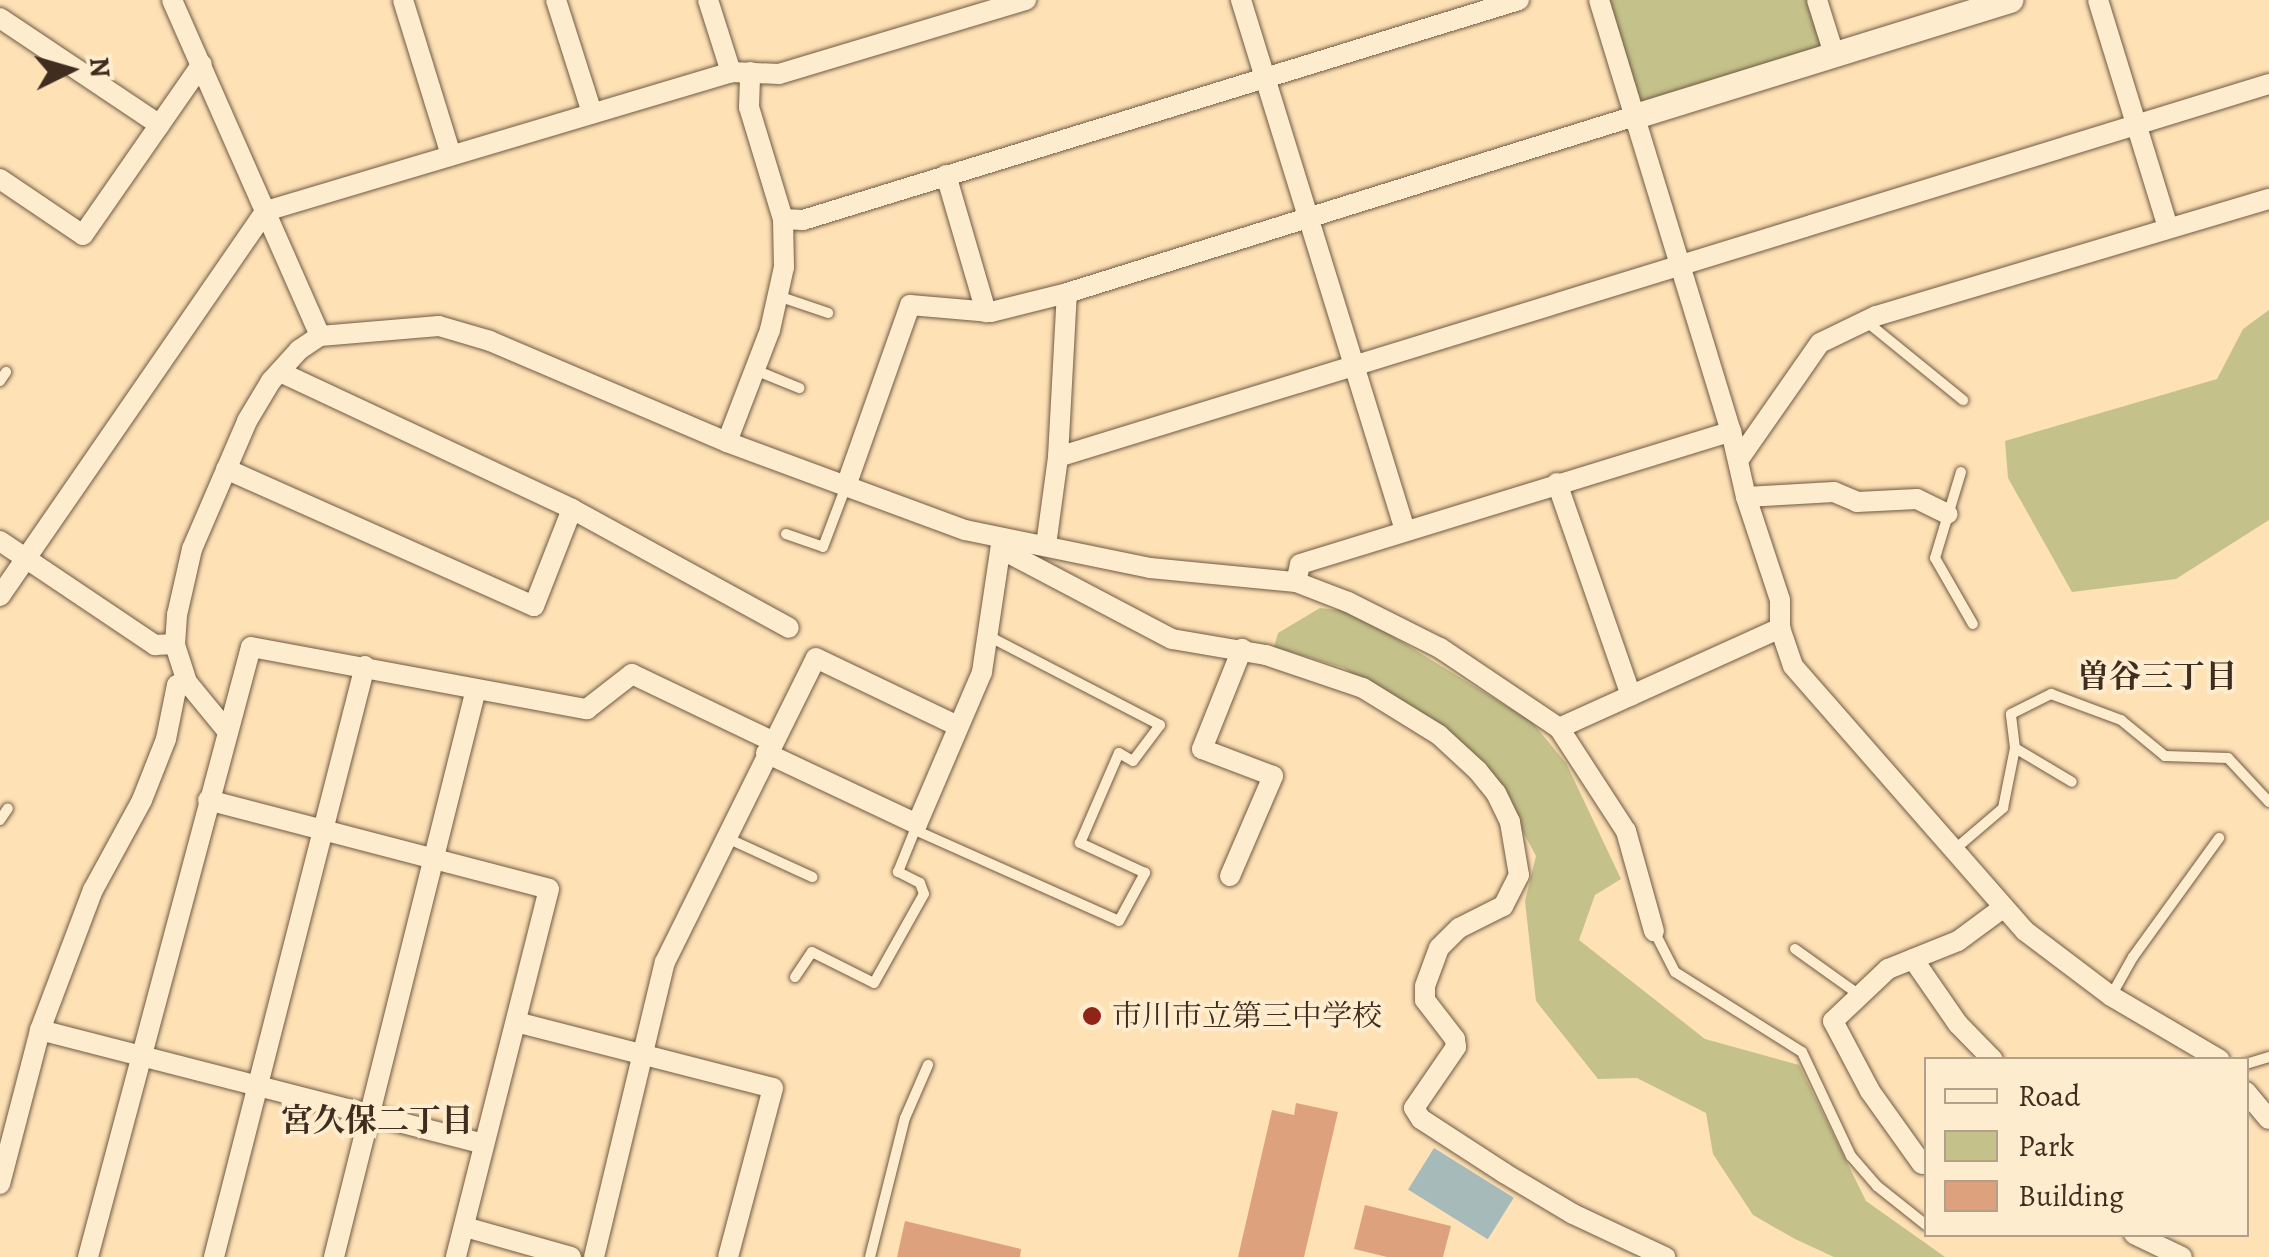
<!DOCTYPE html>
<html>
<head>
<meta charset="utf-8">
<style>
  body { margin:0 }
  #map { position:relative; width:2269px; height:1257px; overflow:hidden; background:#fee1b5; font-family:Alegreya,"Noto Serif JP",serif }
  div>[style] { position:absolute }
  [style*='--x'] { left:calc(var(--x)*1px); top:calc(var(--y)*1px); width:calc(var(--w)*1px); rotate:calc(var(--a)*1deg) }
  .green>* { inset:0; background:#c5c18a }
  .water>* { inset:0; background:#a6baba; transform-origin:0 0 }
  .building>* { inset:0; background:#dea17d }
  .roads { filter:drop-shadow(0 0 2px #705a44) drop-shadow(0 0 2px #705a44) }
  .service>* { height:10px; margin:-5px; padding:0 5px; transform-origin:5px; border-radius:5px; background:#feeccf }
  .minor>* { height:20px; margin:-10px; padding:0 10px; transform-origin:10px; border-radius:10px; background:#feeccf }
  .tertiary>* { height:25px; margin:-12.5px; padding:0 12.5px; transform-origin:12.5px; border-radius:12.5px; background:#feeccf }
  .dots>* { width:28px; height:28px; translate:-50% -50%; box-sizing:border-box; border:5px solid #feeccf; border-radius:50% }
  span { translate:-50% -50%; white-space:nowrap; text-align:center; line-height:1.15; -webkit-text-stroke:8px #feeccf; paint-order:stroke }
  .poi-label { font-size:30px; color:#412d1f }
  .left { translate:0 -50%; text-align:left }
  .neighbourhood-label { font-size:32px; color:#412d1f; font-weight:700 }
  .legend { position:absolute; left:1924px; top:1057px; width:325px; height:180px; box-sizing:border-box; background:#feeccf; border:2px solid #b2a089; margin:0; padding:12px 18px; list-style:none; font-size:30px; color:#412d1f }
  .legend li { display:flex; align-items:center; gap:20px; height:50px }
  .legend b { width:50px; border:2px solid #b2a089 }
  .north { position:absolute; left:20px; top:20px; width:100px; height:100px; -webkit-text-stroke:8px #feeccf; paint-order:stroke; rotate:85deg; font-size:28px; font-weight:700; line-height:40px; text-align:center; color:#412d1f }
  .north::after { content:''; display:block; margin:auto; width:35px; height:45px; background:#412d1f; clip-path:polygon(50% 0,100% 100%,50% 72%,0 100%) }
</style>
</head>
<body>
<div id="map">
  <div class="green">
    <div style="clip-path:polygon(1599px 0,1817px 0,1834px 54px,1635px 116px)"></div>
    <div style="clip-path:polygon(2269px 310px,2269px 520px,2176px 579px,2072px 592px,2008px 478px,2005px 441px,2217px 379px,2243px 329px)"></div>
    <div style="clip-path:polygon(1320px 608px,1353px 612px,1531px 721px,1566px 763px,1621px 879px,1595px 895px,1579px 940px,1705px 1039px,1799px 1065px,1866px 1201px,1945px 1257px,1834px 1257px,1795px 1239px,1753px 1215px,1713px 1154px,1706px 1113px,1637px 1078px,1598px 1079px,1536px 1001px,1525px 901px,1536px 856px,1486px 763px,1344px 668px,1274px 647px,1278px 633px)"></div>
  </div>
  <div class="water">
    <div style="left:1434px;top:1148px;width:94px;height:49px;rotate:32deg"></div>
  </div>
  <div class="building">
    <div style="clip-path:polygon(1296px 1103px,1338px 1112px,1304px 1257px,1238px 1257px,1272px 1110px,1294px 1115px)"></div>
    <div style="clip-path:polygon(1365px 1205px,1451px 1226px,1443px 1257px,1387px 1257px,1354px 1249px)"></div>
    <div style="clip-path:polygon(905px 1221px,1021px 1249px,1020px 1257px,897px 1257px)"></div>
  </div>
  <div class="roads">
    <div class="service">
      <div style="--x:778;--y:296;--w:53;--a:18.8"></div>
      <div style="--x:1867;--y:322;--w:124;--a:39.1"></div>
      <div style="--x:755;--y:370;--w:48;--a:22.2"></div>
      <div style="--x:0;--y:381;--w:11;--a:-56"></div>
      <div style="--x:1961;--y:472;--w:90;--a:106.8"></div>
      <div style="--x:1935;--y:558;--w:76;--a:60.1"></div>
      <div style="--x:786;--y:534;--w:39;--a:19"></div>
      <div style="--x:823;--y:547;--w:65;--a:-69.3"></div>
      <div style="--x:2015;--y:748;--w:66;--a:30.8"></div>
      <div style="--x:0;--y:820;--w:14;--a:-56"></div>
      <div style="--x:915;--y:830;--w:223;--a:24"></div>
      <div style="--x:1119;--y:921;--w:55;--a:-61.6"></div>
      <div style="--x:1145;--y:873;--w:72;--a:-155.2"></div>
      <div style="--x:1080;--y:843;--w:98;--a:-66.6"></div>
      <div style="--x:1119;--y:753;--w:16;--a:30"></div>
      <div style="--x:1133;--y:761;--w:45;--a:-53.1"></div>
      <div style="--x:1160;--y:725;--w:194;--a:-152.6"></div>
      <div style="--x:727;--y:838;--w:94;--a:24.6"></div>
      <div style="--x:1954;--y:850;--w:65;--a:-40.6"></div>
      <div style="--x:2003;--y:808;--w:61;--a:-78.7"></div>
      <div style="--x:2015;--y:748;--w:34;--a:-97"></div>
      <div style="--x:2011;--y:714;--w:45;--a:-26.6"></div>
      <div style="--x:2051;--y:694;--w:75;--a:20.4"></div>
      <div style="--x:2121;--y:720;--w:57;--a:39.3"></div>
      <div style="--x:2165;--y:756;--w:63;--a:1.8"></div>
      <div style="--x:2228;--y:758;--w:60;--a:47"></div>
      <div style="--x:1654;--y:931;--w:46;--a:62.9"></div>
      <div style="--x:1675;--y:972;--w:150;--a:32.2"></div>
      <div style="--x:1802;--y:1052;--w:115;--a:64.8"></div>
      <div style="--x:1851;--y:1156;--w:40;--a:49"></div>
      <div style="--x:1877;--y:1186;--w:63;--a:38.5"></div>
      <div style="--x:1795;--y:949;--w:77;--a:35.5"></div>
      <div style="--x:795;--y:977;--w:30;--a:-56"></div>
      <div style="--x:812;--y:952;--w:69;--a:26.6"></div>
      <div style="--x:874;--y:983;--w:102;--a:-60.7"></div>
      <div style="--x:924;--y:894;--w:12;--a:-110"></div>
      <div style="--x:920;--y:883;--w:25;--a:-153"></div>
      <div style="--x:898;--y:872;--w:51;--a:-68"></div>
      <div style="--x:2111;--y:996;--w:45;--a:-60.6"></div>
      <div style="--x:2133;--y:957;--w:147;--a:-54.1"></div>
      <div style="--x:2246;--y:1064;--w:24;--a:-17"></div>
      <div style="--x:870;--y:1257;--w:143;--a:-75.9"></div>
      <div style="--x:905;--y:1118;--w:58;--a:-66.5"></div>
    </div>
    <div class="minor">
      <div style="--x:172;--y:0;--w:367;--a:66.2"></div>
      <div style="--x:403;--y:0;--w:162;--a:72.8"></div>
      <div style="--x:556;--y:0;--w:119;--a:72.3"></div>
      <div style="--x:708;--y:0;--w:76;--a:72.3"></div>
      <div style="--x:1241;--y:0;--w:555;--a:72.81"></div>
      <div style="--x:1599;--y:0;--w:451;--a:73"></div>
      <div style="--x:1731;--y:431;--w:68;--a:77.2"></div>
      <div style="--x:1746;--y:497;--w:108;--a:71.7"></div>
      <div style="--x:1780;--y:600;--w:28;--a:90"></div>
      <div style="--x:1780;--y:628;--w:40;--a:71.1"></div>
      <div style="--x:1793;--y:666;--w:352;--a:48.8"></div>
      <div style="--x:2025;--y:931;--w:108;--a:37.1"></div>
      <div style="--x:2111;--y:996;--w:126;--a:30.4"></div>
      <div style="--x:1817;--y:0;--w:57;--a:72.5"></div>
      <div style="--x:2098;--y:0;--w:238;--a:72.9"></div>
      <div style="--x:0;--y:18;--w:192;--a:33.8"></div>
      <div style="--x:946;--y:175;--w:143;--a:73.7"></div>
      <div style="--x:0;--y:179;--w:100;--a:34"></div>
      <div style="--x:83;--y:235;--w:208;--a:-55.2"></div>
      <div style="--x:783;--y:219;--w:20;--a:3"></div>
      <div style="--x:803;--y:220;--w:749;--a:-17.08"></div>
      <div style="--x:280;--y:372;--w:323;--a:25.1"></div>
      <div style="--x:572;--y:509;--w:247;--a:28.7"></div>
      <div style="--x:727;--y:442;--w:120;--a:-69"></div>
      <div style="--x:770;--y:330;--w:65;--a:-77.5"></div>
      <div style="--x:784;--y:267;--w:48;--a:-91.2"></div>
      <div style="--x:783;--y:219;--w:117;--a:-106.9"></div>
      <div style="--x:749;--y:107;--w:35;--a:-88"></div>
      <div style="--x:1058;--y:457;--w:1267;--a:-17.12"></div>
      <div style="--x:1739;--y:459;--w:141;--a:-55.1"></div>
      <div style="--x:1820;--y:343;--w:62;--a:-25.7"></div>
      <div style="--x:1876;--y:316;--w:410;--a:-16.6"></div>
      <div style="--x:226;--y:469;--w:337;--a:24"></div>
      <div style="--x:534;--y:606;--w:104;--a:-68.6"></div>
      <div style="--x:1557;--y:483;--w:225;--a:70.8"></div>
      <div style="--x:846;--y:486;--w:192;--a:-70.5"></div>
      <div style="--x:910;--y:305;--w:81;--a:4.9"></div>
      <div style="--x:991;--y:312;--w:78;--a:-14"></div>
      <div style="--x:1067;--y:293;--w:595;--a:-17.31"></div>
      <div style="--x:1746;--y:497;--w:88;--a:-3.3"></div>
      <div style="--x:1834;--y:492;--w:25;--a:23"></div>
      <div style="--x:1857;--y:502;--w:60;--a:-2.9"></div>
      <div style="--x:1917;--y:499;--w:34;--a:26"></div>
      <div style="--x:0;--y:541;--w:187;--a:33.9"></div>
      <div style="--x:155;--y:645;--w:20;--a:-3"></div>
      <div style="--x:1046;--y:545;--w:89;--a:-82.2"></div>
      <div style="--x:1058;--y:457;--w:164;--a:-86.9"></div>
      <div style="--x:1001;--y:549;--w:193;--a:27.8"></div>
      <div style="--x:1172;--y:639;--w:95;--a:9.7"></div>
      <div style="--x:1266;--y:655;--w:102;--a:18.8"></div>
      <div style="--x:1363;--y:688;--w:89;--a:31.7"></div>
      <div style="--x:1439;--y:735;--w:53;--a:42.7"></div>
      <div style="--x:1478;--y:771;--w:28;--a:51"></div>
      <div style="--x:1496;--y:793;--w:32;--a:64"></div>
      <div style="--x:1510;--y:822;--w:54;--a:80.4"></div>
      <div style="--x:1519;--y:875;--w:35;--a:117"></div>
      <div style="--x:1503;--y:906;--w:49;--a:153.4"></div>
      <div style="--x:1459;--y:928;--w:28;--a:135"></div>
      <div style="--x:1439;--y:948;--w:40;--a:110.2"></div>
      <div style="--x:1425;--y:986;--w:14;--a:90"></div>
      <div style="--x:1425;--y:1000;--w:49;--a:52.4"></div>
      <div style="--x:1455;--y:1039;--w:8;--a:83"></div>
      <div style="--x:1456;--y:1047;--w:74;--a:124.5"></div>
      <div style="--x:1414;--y:1108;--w:13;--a:58"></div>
      <div style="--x:1421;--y:1119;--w:99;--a:33"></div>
      <div style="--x:1504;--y:1173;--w:80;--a:30.7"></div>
      <div style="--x:1573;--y:1214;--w:102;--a:25.1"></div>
      <div style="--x:1296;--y:582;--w:18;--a:-77"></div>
      <div style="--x:1300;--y:564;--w:451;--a:-17.1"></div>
      <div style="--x:0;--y:596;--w:468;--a:-55.4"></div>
      <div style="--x:266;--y:211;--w:485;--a:-16.6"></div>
      <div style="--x:731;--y:72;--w:48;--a:2.4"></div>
      <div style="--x:779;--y:74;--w:258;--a:-16.7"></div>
      <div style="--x:1559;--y:728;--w:243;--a:-24.3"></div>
      <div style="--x:228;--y:732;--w:65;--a:-129.4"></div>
      <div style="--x:187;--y:682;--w:40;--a:-108"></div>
      <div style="--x:175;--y:644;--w:29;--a:-86"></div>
      <div style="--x:177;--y:615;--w:68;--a:-77.2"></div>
      <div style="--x:192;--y:549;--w:139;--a:-66.7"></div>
      <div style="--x:247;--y:421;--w:47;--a:-59"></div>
      <div style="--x:271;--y:381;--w:42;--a:-47.9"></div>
      <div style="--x:299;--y:350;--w:25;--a:-34"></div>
      <div style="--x:320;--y:336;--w:119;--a:-4.8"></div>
      <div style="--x:439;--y:326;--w:53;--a:16.4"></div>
      <div style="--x:490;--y:341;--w:258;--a:23.1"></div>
      <div style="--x:727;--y:442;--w:254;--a:20.3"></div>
      <div style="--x:965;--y:530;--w:189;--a:11.6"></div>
      <div style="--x:1150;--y:568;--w:147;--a:5.5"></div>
      <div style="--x:1296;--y:582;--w:56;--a:21"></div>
      <div style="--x:1348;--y:602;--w:103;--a:26.6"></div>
      <div style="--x:1440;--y:648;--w:143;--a:33.9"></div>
      <div style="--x:1559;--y:728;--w:123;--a:57"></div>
      <div style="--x:1626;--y:831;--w:104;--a:74.4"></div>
      <div style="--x:766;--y:753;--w:167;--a:25.2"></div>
      <div style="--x:917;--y:824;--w:165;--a:-66.8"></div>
      <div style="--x:982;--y:672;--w:135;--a:-81.5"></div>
      <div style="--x:208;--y:800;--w:352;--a:14.6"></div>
      <div style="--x:549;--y:889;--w:380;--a:104.2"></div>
      <div style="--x:1230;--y:876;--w:109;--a:-66.7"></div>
      <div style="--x:1273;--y:776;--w:76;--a:-159.2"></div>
      <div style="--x:1202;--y:749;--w:108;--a:-68.2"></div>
      <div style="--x:1913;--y:959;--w:79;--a:55.3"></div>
      <div style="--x:1958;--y:1024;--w:50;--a:45.8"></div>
      <div style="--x:516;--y:1022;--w:265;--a:14.4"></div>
      <div style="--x:773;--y:1088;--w:175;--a:104.9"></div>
      <div style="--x:40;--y:1030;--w:458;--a:14.4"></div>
      <div style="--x:2246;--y:1092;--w:35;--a:50"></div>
      <div style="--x:1922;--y:1164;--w:90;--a:-125.5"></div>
      <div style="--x:1870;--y:1091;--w:79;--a:-117.9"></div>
      <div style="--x:1833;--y:1021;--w:76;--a:-43.4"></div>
      <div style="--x:1888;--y:969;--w:75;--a:-21.8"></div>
      <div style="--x:1958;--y:941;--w:57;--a:-36.5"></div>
      <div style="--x:0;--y:1184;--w:159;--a:-75.4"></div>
      <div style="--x:40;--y:1030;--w:150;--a:-69.3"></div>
      <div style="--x:93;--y:890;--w:102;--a:-61.4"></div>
      <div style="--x:142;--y:800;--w:66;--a:-68.5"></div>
      <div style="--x:166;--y:739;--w:55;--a:-78.5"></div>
      <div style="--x:177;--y:685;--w:10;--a:-17"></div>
      <div style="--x:465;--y:1227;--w:110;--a:15.8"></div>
      <div style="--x:2134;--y:1234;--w:53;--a:25.6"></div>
      <div style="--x:88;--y:1257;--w:631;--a:-75.04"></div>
      <div style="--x:251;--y:647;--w:342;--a:10.5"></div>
      <div style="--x:587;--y:709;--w:57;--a:-37.9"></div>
      <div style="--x:632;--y:674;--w:155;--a:25.6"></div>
      <div style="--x:214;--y:1257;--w:610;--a:-75.67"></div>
      <div style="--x:334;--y:1257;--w:585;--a:-75.96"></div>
      <div style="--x:594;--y:1257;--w:303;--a:-76.5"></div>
      <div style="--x:665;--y:962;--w:339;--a:-63.6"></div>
      <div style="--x:816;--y:658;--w:157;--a:25.6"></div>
    </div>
    <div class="tertiary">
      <div style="--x:1635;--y:116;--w:393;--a:-17.2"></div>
    </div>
  </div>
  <div class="dots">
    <div style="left:1092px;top:1016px;background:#8f2418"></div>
  </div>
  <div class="poi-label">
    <span class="left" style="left:1112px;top:1016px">市川市立第三中学校</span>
  </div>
  <div class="neighbourhood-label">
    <span style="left:2157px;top:676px">曽谷三丁目</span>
    <span style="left:377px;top:1120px">宮久保二丁目</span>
  </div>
  <ul class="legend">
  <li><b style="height:12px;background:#feeccf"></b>Road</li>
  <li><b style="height:28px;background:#c5c18a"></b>Park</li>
  <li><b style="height:28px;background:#dea17d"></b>Building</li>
  </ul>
  <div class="north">N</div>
</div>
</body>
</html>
